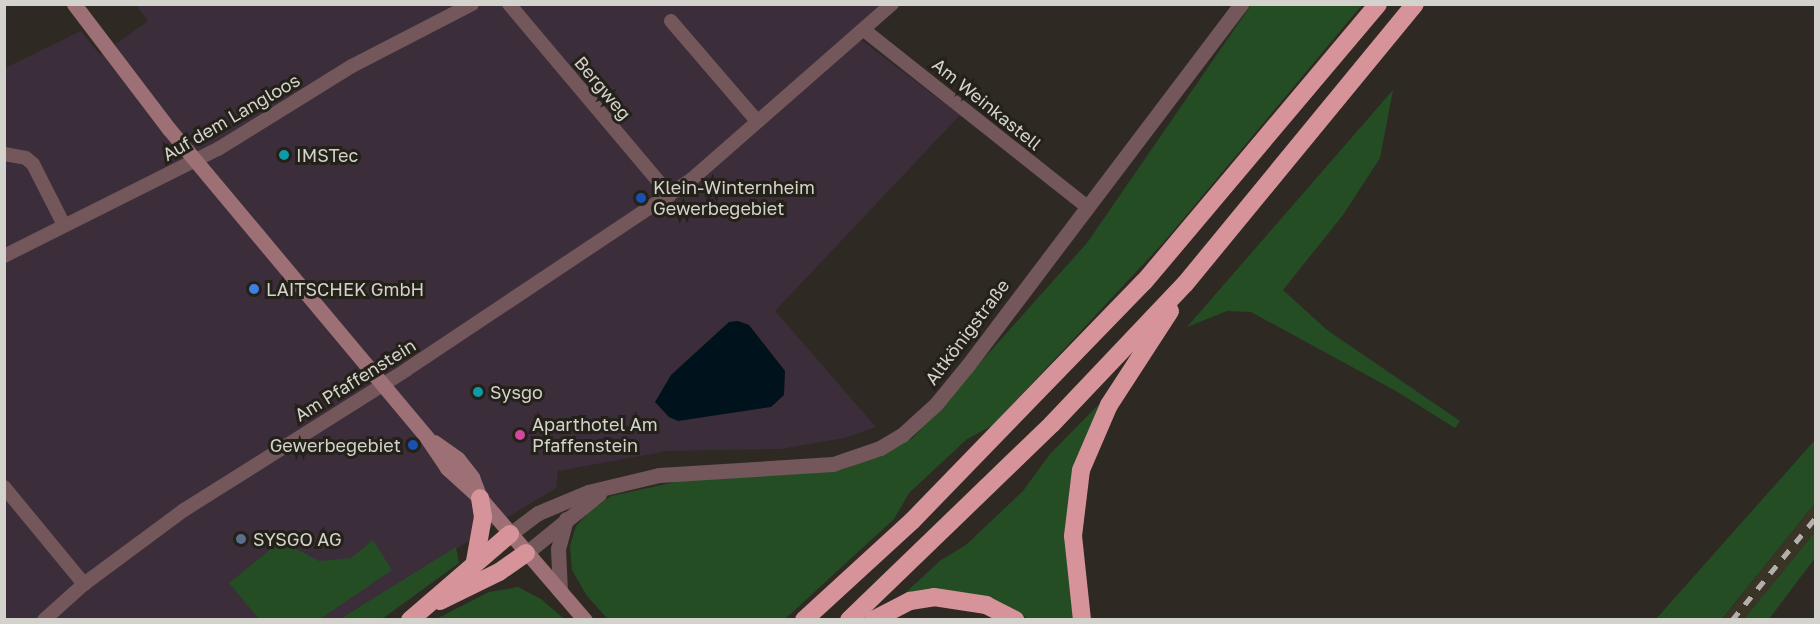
<!DOCTYPE html>
<html>
<head>
<meta charset="utf-8">
<style>
  body { margin:0 }
  #map { position:relative; width:1820px; height:624px; overflow:hidden; background:#2e2a23; font-family:"Golos Text",sans-serif }
  div>[style] { position:absolute }
  [style*='--x'] { left:calc(var(--x)*1px); top:calc(var(--y)*1px); width:calc(var(--w)*1px); rotate:calc(var(--a)*1deg) }
  .commercial>* { inset:0; background:#3b2d39 }
  .built>* { inset:0; background:#393426 }
  .green>* { inset:0; background:#244d24 }
  .water>* { inset:0; background:#00121b }
  .minor>* { height:14px; margin:-7px; padding:0 7px; transform-origin:7px; border-radius:7px; background:#73575a }
  .tertiary>* { height:15px; margin:-7.5px; padding:0 7.5px; transform-origin:7.5px; border-radius:7.5px; background:#73575a }
  .secondary>* { height:15px; margin:-7.5px; padding:0 7.5px; transform-origin:7.5px; border-radius:7.5px; background:#9c7074 }
  .motorway>* { height:18px; margin:-9px; padding:0 9px; transform-origin:9px; border-radius:9px; background:#d7939a }
  .rail>* { height:4.5px; margin-top:-2.25px; transform-origin:0; background:repeating-linear-gradient(90deg,#b3b0ab 0 10px,transparent 0 20px) }
  .dots>* { width:16px; height:16px; translate:-50% -50%; box-sizing:border-box; border:3px solid #242119; border-radius:50% }
  span { translate:-50% -50%; white-space:nowrap; text-align:center; line-height:1.15; -webkit-text-stroke:6px #242119; paint-order:stroke }
  .street-label { font-size:18px; color:#d4d2cd }
  .poi-label { font-size:18px; color:#d4d2cd }
  .left { translate:0 -50%; text-align:left }
  .right { translate:-100% -50%; text-align:right }
  .frame { position:absolute; inset:0; border:6px solid #d4d2cd; pointer-events:none }
</style>
</head>
<body>
<div id="map">
  <div class="commercial">
    <div style="clip-path:polygon(885px 4px,852px 33px,960px 115px,775px 311px,876px 427px,844px 438px,781px 449px,667px 451px,558px 471px,556px 488px,340px 619px,5px 620px,5px 68px,81px 31px,100px 55px,148px 21px,136px 5px)"></div>
  </div>
  <div class="built">
    <div style="clip-path:polygon(1815px 503px,1815px 532px,1744px 619px,1722px 620px)"></div>
  </div>
  <div class="green">
    <div style="clip-path:polygon(1251px 5px,1362px 5px,1163px 243px,993px 425px,967px 439px,909px 493px,894px 519px,785px 619px,608px 619px,587px 596px,572px 570px,570px 546px,576px 526px,589px 512px,611px 496px,680px 481px,842px 470px,913px 438px,1087px 243px)"></div>
    <div style="clip-path:polygon(1393px 90px,1380px 158px,1343px 215px,1283px 290px,1327px 330px,1460px 421px,1455px 428px,1396px 391px,1251px 312px,1227px 311px,1187px 327px)"></div>
    <div style="clip-path:polygon(1102px 401px,1083px 448px,1075px 619px,1029px 619px,991px 598px,966px 593px,903px 595px,941px 560px,966px 545px,1023px 491px,1050px 454px)"></div>
    <div style="clip-path:polygon(1815px 440px,1815px 503px,1722px 619px,1656px 619px)"></div>
    <div style="clip-path:polygon(1815px 532px,1815px 558px,1769px 619px,1744px 619px)"></div>
    <div style="clip-path:polygon(373px 540px,392px 570px,320px 619px,259px 619px,229px 583px,281px 541px,319px 561px,351px 558px)"></div>
    <div style="clip-path:polygon(456px 547px,459px 563px,382px 619px,340px 619px)"></div>
    <div style="clip-path:polygon(518px 587px,541px 599px,564px 619px,436px 619px,489px 592px)"></div>
  </div>
  <div class="water">
    <div style="clip-path:polygon(738px 321px,749px 325px,785px 371px,784px 395px,771px 407px,678px 421px,669px 417px,655px 402px,671px 375px,729px 322px)"></div>
  </div>
  <div class="minor">
    <div style="--x:509;--y:4;--w:250;--a:49.9"></div>
    <div style="--x:671;--y:21;--w:132;--a:49.3"></div>
    <div style="--x:864;--y:30;--w:285;--a:38.4"></div>
    <div style="--x:4;--y:154;--w:22;--a:10"></div>
    <div style="--x:26;--y:158;--w:9;--a:41"></div>
    <div style="--x:33;--y:164;--w:68;--a:63.1"></div>
    <div style="--x:4;--y:256;--w:239;--a:-26.6"></div>
    <div style="--x:218;--y:149;--w:158;--a:-31.8"></div>
    <div style="--x:352;--y:66;--w:135;--a:-27.3"></div>
    <div style="--x:4;--y:487;--w:126;--a:50.5"></div>
    <div style="--x:44;--y:620;--w:54;--a:-42"></div>
    <div style="--x:84;--y:584;--w:124;--a:-36.5"></div>
    <div style="--x:184;--y:510;--w:262;--a:-32.2"></div>
    <div style="--x:406;--y:370;--w:344;--a:-33.7"></div>
    <div style="--x:692;--y:179;--w:266;--a:-41.2"></div>
  </div>
  <div class="tertiary">
    <div style="--x:510;--y:534;--w:35;--a:-37"></div>
    <div style="--x:538;--y:513;--w:54;--a:-22.8"></div>
    <div style="--x:588;--y:492;--w:73;--a:-13.5"></div>
    <div style="--x:659;--y:475;--w:174;--a:-3.6"></div>
    <div style="--x:833;--y:464;--w:50;--a:-18.8"></div>
    <div style="--x:880;--y:448;--w:26;--a:-31"></div>
    <div style="--x:902;--y:435;--w:46;--a:-42.4"></div>
    <div style="--x:936;--y:404;--w:50;--a:-50.6"></div>
    <div style="--x:968;--y:365;--w:453;--a:-52.9"></div>
    <div style="--x:526;--y:553;--w:94;--a:-38.9"></div>
    <div style="--x:560;--y:591;--w:42;--a:-92.7"></div>
    <div style="--x:558;--y:549;--w:31;--a:-75"></div>
  </div>
  <div class="secondary">
    <div style="--x:74;--y:4;--w:157;--a:52.8"></div>
    <div style="--x:169;--y:129;--w:403;--a:50.1"></div>
    <div style="--x:427;--y:438;--w:36;--a:56"></div>
    <div style="--x:447;--y:468;--w:45;--a:42.3"></div>
    <div style="--x:480;--y:498;--w:161;--a:49.3"></div>
    <div style="--x:434;--y:442;--w:29;--a:35"></div>
    <div style="--x:458;--y:459;--w:23;--a:52"></div>
    <div style="--x:472;--y:477;--w:19;--a:69"></div>
  </div>
  <div class="motorway">
    <div style="--x:475;--y:561;--w:45;--a:-79.7"></div>
    <div style="--x:483;--y:517;--w:19;--a:-99"></div>
    <div style="--x:440;--y:601;--w:66;--a:-26.2"></div>
    <div style="--x:499;--y:572;--w:33;--a:-35"></div>
    <div style="--x:410;--y:620;--w:132;--a:-40.7"></div>
    <div style="--x:804;--y:620;--w:147;--a:-42.5"></div>
    <div style="--x:912;--y:521;--w:333;--a:-45.9"></div>
    <div style="--x:1144;--y:282;--w:363;--a:-49.9"></div>
    <div style="--x:849;--y:620;--w:282;--a:-44"></div>
    <div style="--x:1052;--y:424;--w:193;--a:-46.5"></div>
    <div style="--x:1185;--y:284;--w:362;--a:-50.6"></div>
    <div style="--x:873;--y:620;--w:42;--a:-27.2"></div>
    <div style="--x:910;--y:601;--w:24;--a:-9"></div>
    <div style="--x:934;--y:597;--w:53;--a:8.7"></div>
    <div style="--x:986;--y:605;--w:33;--a:27"></div>
    <div style="--x:1082;--y:620;--w:84;--a:-96.1"></div>
    <div style="--x:1073;--y:536;--w:66;--a:-83.1"></div>
    <div style="--x:1081;--y:470;--w:71;--a:-66.7"></div>
    <div style="--x:1109;--y:405;--w:112;--a:-57"></div>
  </div>
  <div class="rail">
    <div style="--x:1732;--y:620;--w:133;--a:-50.8"></div>
  </div>
  <div class="dots">
    <div style="left:284px;top:155px;background:#0f9aa8"></div>
    <div style="left:641px;top:198px;background:#1a4fb4"></div>
    <div style="left:254px;top:289px;background:#3f7fe0"></div>
    <div style="left:478px;top:392px;background:#0f9aa8"></div>
    <div style="left:520px;top:435px;background:#d1479c"></div>
    <div style="left:413px;top:445px;background:#1a4fb4"></div>
    <div style="left:241px;top:539px;background:#5c6f8a"></div>
  </div>
  <div class="street-label">
    <span style="left:603px;top:88px;rotate:50deg">Bergweg</span>
    <span style="left:987px;top:104px;rotate:39deg">Am Weinkastell</span>
    <span style="left:231px;top:117px;rotate:-30deg">Auf dem Langloos</span>
    <span style="left:967px;top:332px;rotate:-53deg">Altkönigstraße</span>
    <span style="left:355px;top:380px;rotate:-32deg">Am Pfaffenstein</span>
  </div>
  <div class="poi-label">
    <span class="left" style="left:296px;top:155px">IMSTec</span>
    <span class="left" style="left:653px;top:198px">Klein-Winternheim<br>Gewerbegebiet</span>
    <span class="left" style="left:266px;top:289px">LAITSCHEK GmbH</span>
    <span class="left" style="left:490px;top:392px">Sysgo</span>
    <span class="left" style="left:532px;top:435px">Aparthotel Am<br>Pfaffenstein</span>
    <span class="right" style="left:401px;top:445px">Gewerbegebiet</span>
    <span class="left" style="left:253px;top:539px">SYSGO AG</span>
  </div>
  <div class="frame"></div>
</div>
</body>
</html>
